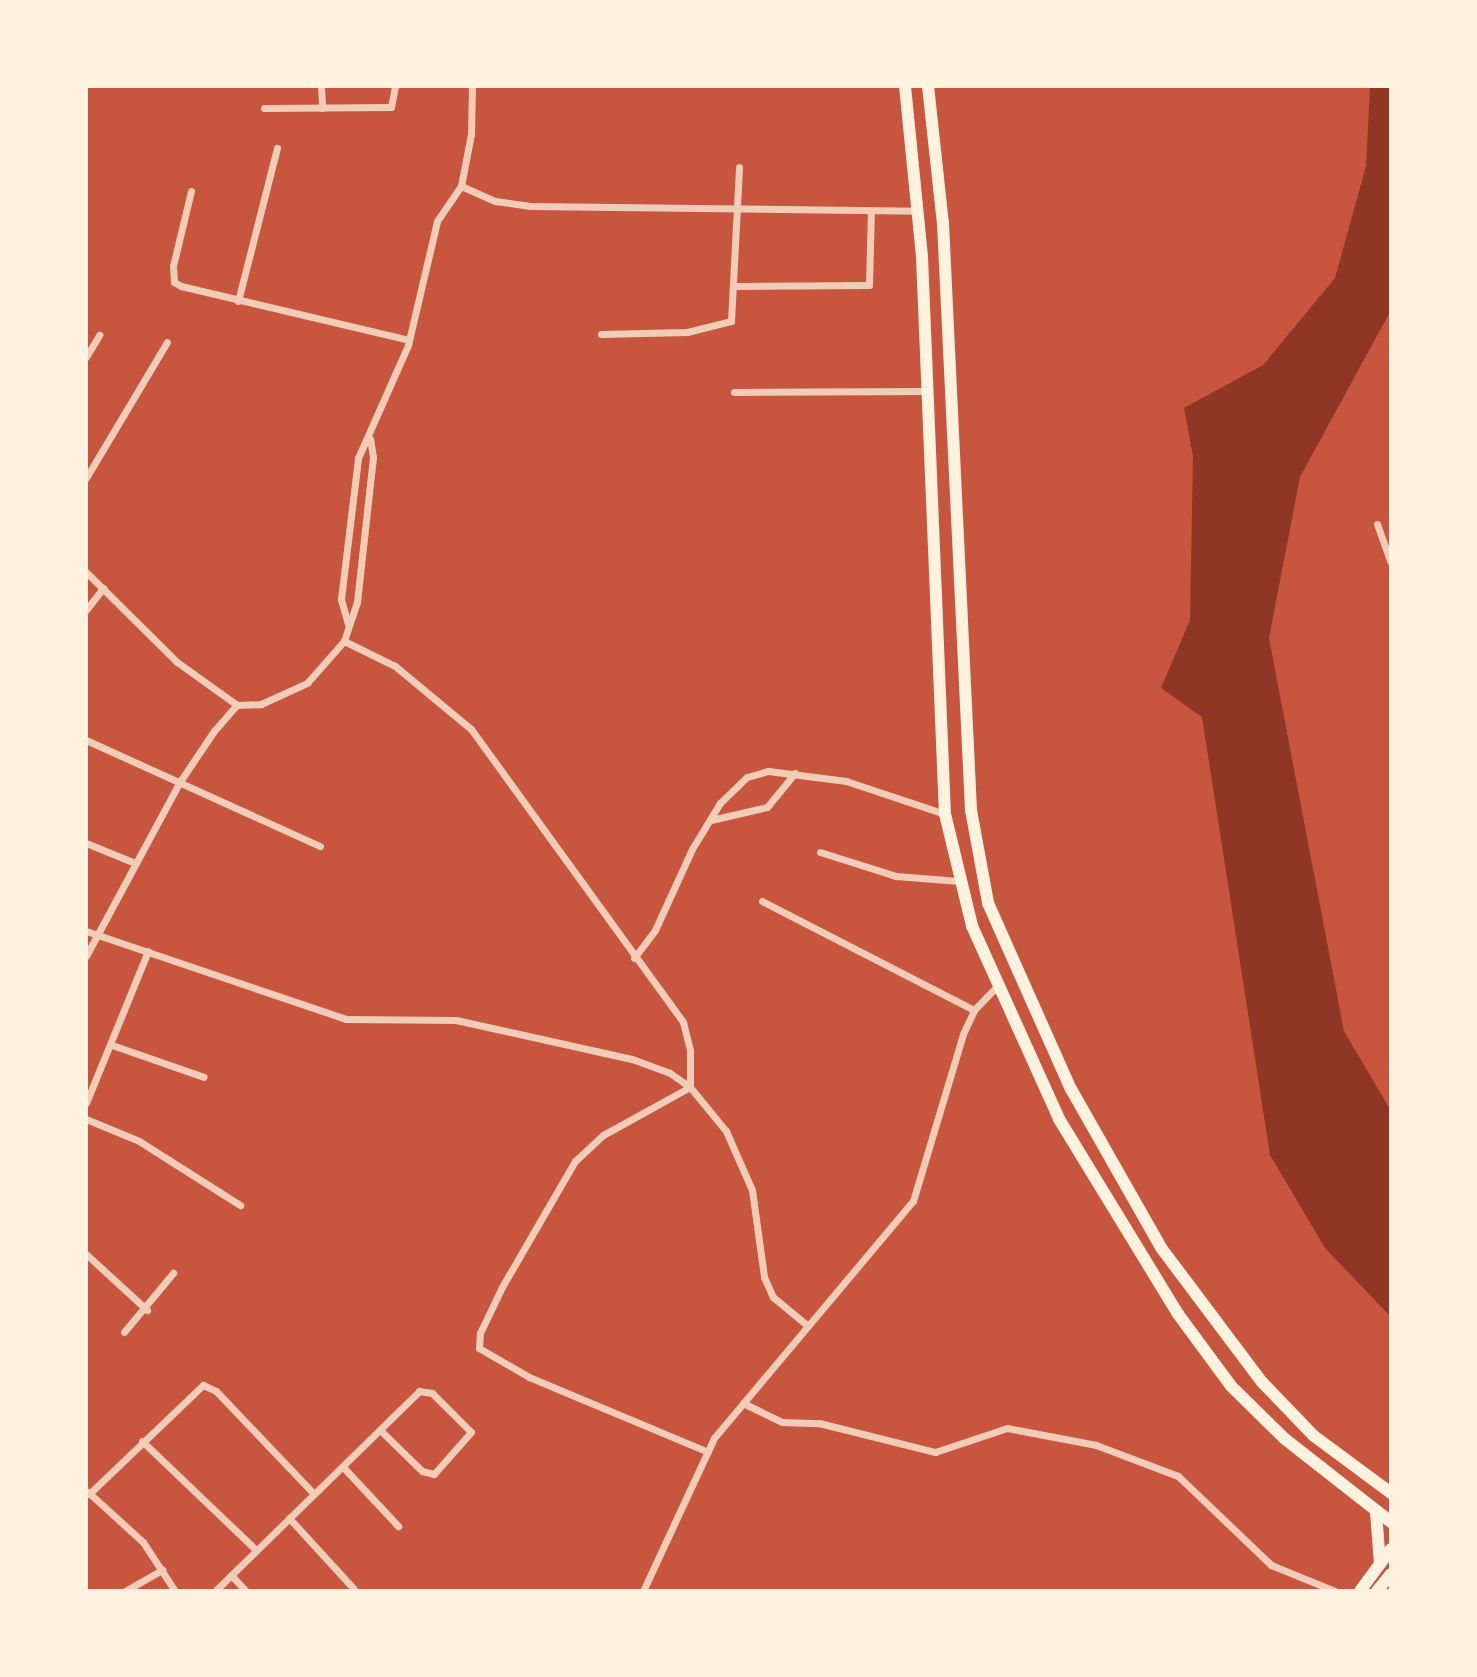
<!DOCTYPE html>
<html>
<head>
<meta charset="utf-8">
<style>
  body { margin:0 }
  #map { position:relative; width:1477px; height:1677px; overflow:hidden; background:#c8553d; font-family:Spectral,serif }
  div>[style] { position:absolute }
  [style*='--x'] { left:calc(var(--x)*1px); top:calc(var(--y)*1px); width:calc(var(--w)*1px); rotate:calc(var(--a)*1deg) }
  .water>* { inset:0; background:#8f3625 }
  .minor>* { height:7px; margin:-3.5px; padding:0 3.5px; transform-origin:3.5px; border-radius:3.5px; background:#f1ccb7 }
  .trunk>* { height:12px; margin:-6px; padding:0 6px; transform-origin:6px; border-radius:6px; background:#fff3e0 }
  span { translate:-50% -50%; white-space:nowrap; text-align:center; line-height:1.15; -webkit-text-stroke:6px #fff3e0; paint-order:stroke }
  .frame { position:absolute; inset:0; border:88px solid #fff3e0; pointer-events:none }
</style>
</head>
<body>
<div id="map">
  <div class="water">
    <div style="clip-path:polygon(1370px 86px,1391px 86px,1391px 310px,1300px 477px,1269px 638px,1344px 1031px,1391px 1111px,1391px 1317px,1325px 1248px,1270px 1155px,1202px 717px,1161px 688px,1190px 620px,1193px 456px,1184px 408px,1263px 365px,1335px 278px,1366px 166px)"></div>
  </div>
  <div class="minor">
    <div style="--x:321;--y:86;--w:22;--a:87"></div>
    <div style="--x:264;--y:108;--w:127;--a:-0.5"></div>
    <div style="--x:391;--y:107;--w:21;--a:-79"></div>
    <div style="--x:461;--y:186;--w:37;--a:24"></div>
    <div style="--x:495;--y:201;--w:34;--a:8"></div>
    <div style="--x:529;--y:206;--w:389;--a:0.7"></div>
    <div style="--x:191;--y:191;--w:77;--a:103.5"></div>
    <div style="--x:173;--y:266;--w:16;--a:86"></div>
    <div style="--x:174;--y:282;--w:8;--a:30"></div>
    <div style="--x:181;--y:286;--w:234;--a:13.3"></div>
    <div style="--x:736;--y:286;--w:133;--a:-0.4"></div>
    <div style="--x:869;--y:285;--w:74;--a:-88.5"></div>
    <div style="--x:238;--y:301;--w:158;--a:-75.7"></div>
    <div style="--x:601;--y:334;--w:86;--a:-1.3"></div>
    <div style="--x:687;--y:332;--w:45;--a:-14"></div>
    <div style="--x:731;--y:321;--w:154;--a:-87"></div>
    <div style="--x:86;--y:357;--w:26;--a:-59"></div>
    <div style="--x:734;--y:392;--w:195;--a:-0.3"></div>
    <div style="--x:86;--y:478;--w:158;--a:-59.2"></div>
    <div style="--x:1377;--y:524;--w:41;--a:70.3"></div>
    <div style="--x:86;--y:572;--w:128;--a:44.7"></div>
    <div style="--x:177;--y:662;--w:74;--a:35.6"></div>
    <div style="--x:86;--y:610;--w:28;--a:-52"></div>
    <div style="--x:348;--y:624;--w:26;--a:-106"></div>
    <div style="--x:341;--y:599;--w:142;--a:-83.1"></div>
    <div style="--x:358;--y:458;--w:124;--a:-66.1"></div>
    <div style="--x:408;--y:345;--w:127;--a:-76.8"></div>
    <div style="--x:437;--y:221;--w:42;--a:-55.6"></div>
    <div style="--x:461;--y:186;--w:53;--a:-79.1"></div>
    <div style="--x:471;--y:134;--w:48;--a:-88.8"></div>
    <div style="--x:344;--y:641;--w:57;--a:26.1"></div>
    <div style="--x:395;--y:666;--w:99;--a:39.7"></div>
    <div style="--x:471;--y:729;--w:362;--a:54.1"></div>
    <div style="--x:683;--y:1022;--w:30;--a:76"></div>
    <div style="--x:690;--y:1051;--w:36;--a:90"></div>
    <div style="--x:690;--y:1087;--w:99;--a:151.1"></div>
    <div style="--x:603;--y:1135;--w:38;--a:137"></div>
    <div style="--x:575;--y:1161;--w:146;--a:120.1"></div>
    <div style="--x:502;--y:1287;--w:51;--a:115.6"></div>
    <div style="--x:480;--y:1333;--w:15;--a:94"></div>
    <div style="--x:479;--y:1348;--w:58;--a:30.1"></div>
    <div style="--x:529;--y:1377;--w:194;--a:22.7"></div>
    <div style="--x:86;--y:740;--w:257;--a:24.4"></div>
    <div style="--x:711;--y:820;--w:57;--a:-13.1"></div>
    <div style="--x:767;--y:807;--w:44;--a:-50.5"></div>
    <div style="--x:86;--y:843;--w:53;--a:22.2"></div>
    <div style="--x:820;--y:852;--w:80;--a:17.5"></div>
    <div style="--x:896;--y:876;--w:63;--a:4.5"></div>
    <div style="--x:762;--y:901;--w:238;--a:27.2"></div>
    <div style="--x:86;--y:931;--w:274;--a:18.7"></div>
    <div style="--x:346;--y:1019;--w:110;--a:0.5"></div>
    <div style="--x:456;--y:1020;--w:180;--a:12.5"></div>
    <div style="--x:632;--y:1059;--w:40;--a:20.2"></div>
    <div style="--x:670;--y:1073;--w:24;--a:35"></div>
    <div style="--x:690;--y:1087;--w:57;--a:50.7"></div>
    <div style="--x:726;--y:1131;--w:64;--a:66.2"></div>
    <div style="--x:752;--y:1190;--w:88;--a:82.1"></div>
    <div style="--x:764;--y:1277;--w:22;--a:66"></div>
    <div style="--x:773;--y:1297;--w:45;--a:39.6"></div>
    <div style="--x:86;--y:956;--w:196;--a:-61.7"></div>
    <div style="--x:179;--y:783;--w:63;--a:-56.1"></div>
    <div style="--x:214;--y:731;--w:35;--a:-49"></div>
    <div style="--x:237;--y:705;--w:24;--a:-2"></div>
    <div style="--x:261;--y:704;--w:51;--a:-24.5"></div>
    <div style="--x:307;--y:683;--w:56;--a:-48.6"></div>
    <div style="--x:344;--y:641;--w:41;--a:-71.6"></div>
    <div style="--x:357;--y:602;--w:146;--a:-83.7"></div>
    <div style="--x:373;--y:457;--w:18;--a:-99"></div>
    <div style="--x:634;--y:958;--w:35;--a:-53"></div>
    <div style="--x:655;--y:930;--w:89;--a:-65.4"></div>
    <div style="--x:692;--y:849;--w:54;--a:-58.7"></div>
    <div style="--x:720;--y:803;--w:37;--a:-44"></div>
    <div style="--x:747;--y:777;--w:22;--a:-16"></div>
    <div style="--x:768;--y:771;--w:79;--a:7.3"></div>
    <div style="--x:846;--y:781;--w:104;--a:18.4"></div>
    <div style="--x:112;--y:1045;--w:97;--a:19.2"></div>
    <div style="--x:86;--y:1103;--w:164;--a:-67.8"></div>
    <div style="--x:86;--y:1119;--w:57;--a:22.5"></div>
    <div style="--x:139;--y:1141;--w:120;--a:32.4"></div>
    <div style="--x:86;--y:1254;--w:83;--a:42.6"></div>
    <div style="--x:124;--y:1332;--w:77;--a:-50.3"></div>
    <div style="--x:743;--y:1403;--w:43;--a:26"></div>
    <div style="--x:782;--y:1422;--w:37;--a:2"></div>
    <div style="--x:819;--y:1423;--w:120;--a:14"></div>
    <div style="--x:935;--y:1452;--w:76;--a:-18.4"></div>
    <div style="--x:1007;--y:1428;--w:91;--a:10.8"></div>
    <div style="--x:1096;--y:1445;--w:88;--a:20.7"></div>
    <div style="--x:1178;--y:1476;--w:129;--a:43.7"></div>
    <div style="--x:1271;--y:1565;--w:69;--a:22.1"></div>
    <div style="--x:142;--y:1441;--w:158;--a:43.7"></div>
    <div style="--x:343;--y:1467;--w:81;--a:47"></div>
    <div style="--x:88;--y:1492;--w:74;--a:42.3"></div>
    <div style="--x:143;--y:1542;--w:59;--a:56.9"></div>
    <div style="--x:89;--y:1494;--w:158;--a:-43.7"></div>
    <div style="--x:203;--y:1385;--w:14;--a:25"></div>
    <div style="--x:216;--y:1391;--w:142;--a:46.4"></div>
    <div style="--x:289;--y:1518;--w:96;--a:47.5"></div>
    <div style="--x:231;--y:1575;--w:22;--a:47"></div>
    <div style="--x:125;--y:1591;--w:43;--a:-29.6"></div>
    <div style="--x:215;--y:1591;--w:286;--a:-44.4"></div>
    <div style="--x:419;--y:1391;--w:13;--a:9"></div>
    <div style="--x:432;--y:1393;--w:55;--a:45"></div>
    <div style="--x:471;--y:1432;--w:56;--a:131.4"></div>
    <div style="--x:434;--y:1474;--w:12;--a:-166"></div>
    <div style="--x:422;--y:1471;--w:59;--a:-135.7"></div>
    <div style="--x:643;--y:1591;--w:169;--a:-65.1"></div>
    <div style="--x:714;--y:1438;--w:309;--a:-50"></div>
    <div style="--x:913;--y:1201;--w:174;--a:-73.3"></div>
    <div style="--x:963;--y:1034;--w:26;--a:-65"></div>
    <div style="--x:974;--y:1010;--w:33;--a:-46"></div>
  </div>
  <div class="trunk">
    <div style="--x:905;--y:86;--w:172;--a:84.3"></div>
    <div style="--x:922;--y:257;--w:557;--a:87.64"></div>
    <div style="--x:945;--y:814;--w:115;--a:76.4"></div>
    <div style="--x:972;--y:926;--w:212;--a:65.7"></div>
    <div style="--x:1059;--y:1119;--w:228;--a:58.6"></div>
    <div style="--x:1178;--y:1314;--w:89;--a:53.6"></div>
    <div style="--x:1231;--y:1386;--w:76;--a:44.5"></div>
    <div style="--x:1285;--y:1439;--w:135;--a:38.1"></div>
    <div style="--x:928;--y:86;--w:138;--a:83.8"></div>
    <div style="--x:943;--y:223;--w:588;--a:87.27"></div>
    <div style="--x:971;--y:810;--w:95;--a:79.6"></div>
    <div style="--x:988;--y:903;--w:204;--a:66"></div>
    <div style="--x:1071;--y:1089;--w:184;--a:60.4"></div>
    <div style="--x:1162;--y:1249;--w:166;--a:53.1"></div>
    <div style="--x:1262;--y:1382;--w:75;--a:46.1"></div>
    <div style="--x:1314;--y:1436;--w:96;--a:36.5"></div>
    <div style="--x:1376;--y:1512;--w:52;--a:85.6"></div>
    <div style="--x:1360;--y:1591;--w:52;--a:-53.6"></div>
    <div style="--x:1377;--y:1591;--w:22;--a:-51"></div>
  </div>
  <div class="frame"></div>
</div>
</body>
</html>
